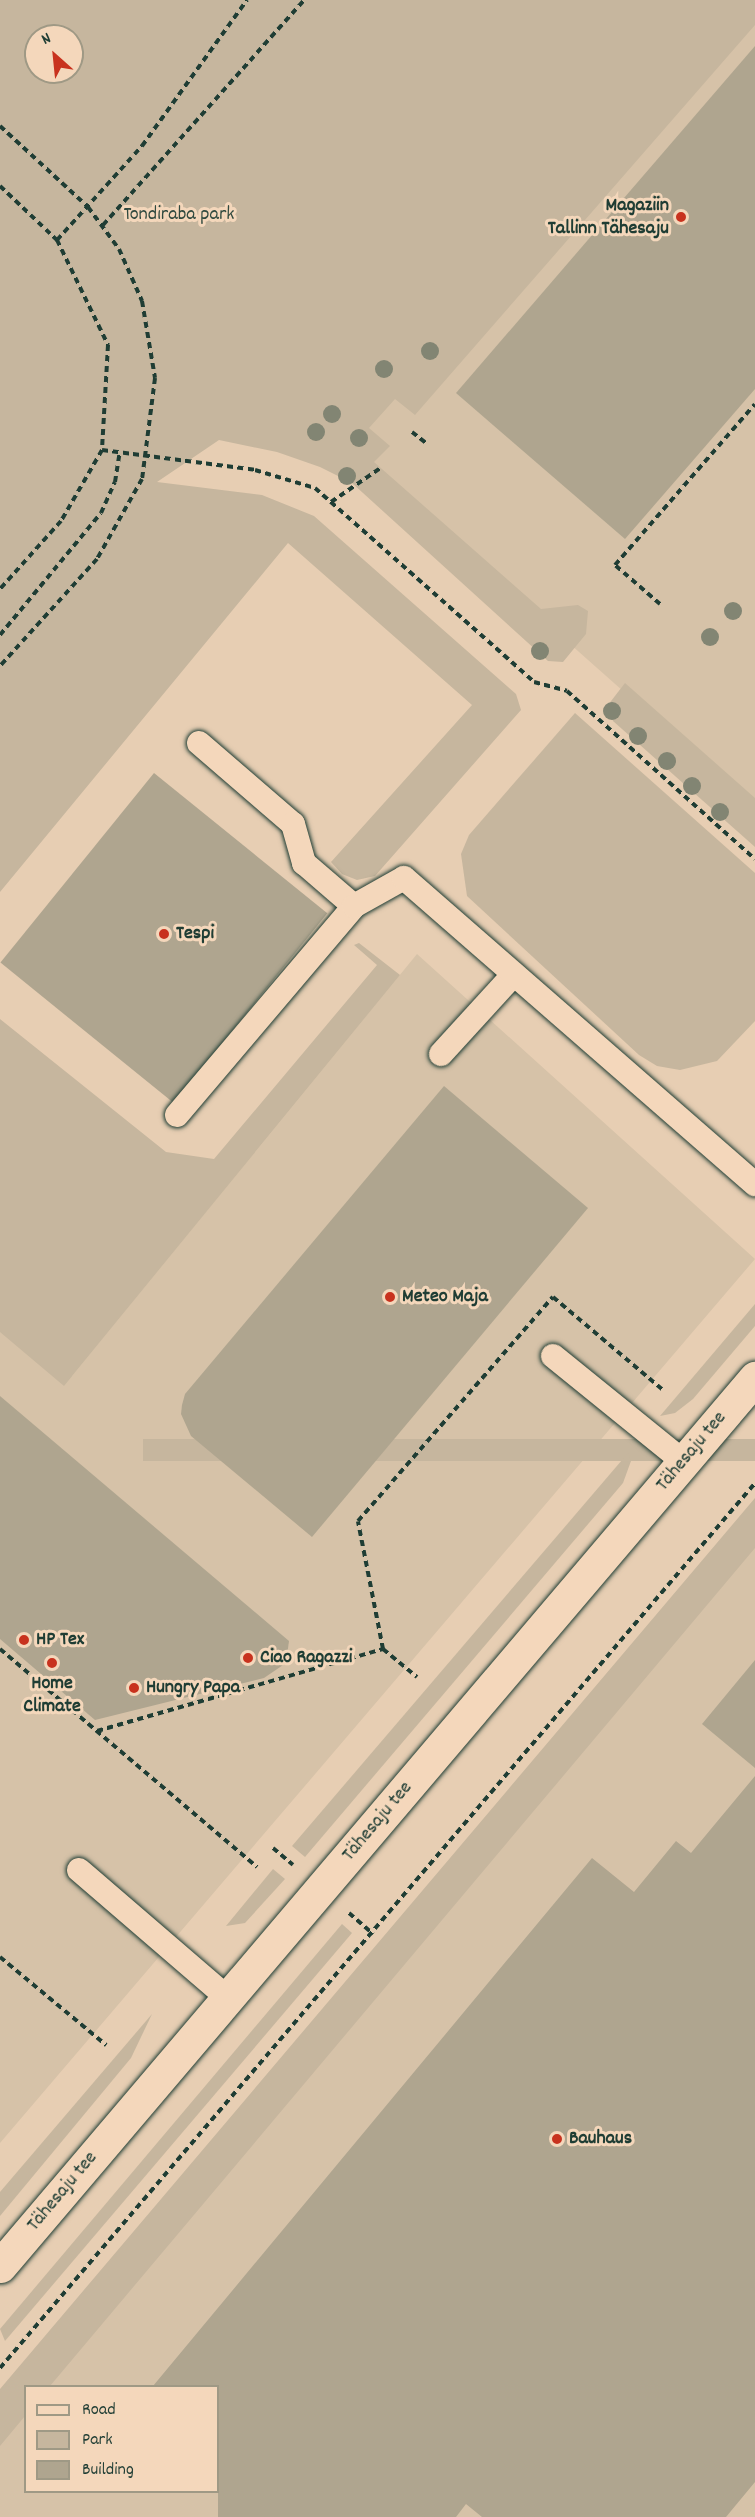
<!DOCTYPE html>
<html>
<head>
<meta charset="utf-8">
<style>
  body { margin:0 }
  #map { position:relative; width:755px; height:2517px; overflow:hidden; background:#e7ceb3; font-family:Dekko,sans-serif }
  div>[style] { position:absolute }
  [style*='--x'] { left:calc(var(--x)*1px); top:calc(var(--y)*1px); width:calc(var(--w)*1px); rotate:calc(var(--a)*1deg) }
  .built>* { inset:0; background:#d6c2a8 }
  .green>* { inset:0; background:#c6b69e; transform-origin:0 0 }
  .building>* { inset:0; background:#afa58f; transform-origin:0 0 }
  .path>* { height:4px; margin-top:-2px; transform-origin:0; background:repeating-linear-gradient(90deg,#1f3d34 0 6px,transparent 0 10.5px) }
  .roads { filter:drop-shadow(0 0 2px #1f3d34) drop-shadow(0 0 2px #1f3d34) }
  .service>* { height:24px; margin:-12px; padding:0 12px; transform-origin:12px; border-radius:12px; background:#f4d7bb }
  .tertiary>* { height:33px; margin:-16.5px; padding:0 16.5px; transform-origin:16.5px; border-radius:16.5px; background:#f4d7bb }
  .trees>* { width:18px; height:18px; margin:-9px; border-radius:50%; background:#828573 }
  .dots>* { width:16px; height:16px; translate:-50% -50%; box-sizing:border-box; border:3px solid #f4d7bb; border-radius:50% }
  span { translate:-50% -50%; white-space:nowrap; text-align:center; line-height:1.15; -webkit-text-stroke:6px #f4d7bb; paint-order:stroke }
  .poi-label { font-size:20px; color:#1f3d34; font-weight:700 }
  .right { translate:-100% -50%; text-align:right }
  .left { translate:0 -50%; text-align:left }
  .park-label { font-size:20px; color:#30493f }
  .street-label { font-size:20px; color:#1f3d34 }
  .legend { position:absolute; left:24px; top:2385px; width:195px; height:108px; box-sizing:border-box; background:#f4d7bb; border:2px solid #9f9985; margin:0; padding:8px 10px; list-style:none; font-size:18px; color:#1f3d34 }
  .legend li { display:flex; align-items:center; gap:12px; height:30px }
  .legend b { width:30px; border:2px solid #9f9985 }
  .north { position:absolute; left:24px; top:24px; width:60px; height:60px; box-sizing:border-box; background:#f4d7bb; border:2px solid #9f9985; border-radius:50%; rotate:333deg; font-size:16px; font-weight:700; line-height:24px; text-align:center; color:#1f3d34 }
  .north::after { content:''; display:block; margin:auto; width:21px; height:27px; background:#c8321e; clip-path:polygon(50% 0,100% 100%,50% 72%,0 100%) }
</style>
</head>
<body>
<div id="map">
  <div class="built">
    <div style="clip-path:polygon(755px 0,755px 808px,289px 395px)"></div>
    <div style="clip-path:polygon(417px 954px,755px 1259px,0 2143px,0 1317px,72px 1376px)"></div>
    <div style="clip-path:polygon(755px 1541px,755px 2517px,0 2517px,0 2438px,25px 2408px,26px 2492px,218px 2492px,218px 2386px,43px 2386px)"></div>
  </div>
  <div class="green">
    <div style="clip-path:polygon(evenodd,0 0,755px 0,755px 25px,415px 415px,395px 399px,369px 428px,390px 446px,374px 462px,541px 609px,578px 605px,588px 611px,586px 634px,563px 662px,548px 661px,352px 483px,320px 467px,277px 452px,219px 440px,157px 482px,262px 495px,314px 516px,516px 694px,521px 710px,375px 876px,357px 880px,342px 874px,331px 862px,472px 705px,288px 543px,0 892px,0 0,36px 36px,72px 36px,72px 72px,36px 72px,36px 36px)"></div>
    <div style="clip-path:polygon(625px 683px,755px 798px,755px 847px,613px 721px,608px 705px)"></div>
    <div style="clip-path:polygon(575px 713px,755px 873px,755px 1021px,717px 1061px,680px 1070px,657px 1066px,639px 1055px,467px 896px,461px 854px,469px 835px)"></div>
    <div style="clip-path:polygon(359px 943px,400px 975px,64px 1386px,0 1332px,0 1019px,166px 1152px,214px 1159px,377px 965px,354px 945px)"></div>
    <div style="clip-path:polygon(755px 1304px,755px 1326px,693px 1399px,675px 1413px,660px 1416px)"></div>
    <div style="left:755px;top:1439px;width:22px;height:612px;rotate:90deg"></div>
    <div style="clip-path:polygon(628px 1453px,631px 1461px,623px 1483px,305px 1857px,292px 1846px)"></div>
    <div style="clip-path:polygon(755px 1498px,755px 1548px,50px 2386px,26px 2386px,25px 2416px,0 2446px,0 2389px)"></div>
    <div style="clip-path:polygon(273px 1869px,285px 1879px,245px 1923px,226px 1926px)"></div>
    <div style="clip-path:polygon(342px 1924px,352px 1933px,5px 2341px,0 2329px)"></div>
    <div style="clip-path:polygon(152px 2014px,131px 2058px,0 2216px,0 2192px)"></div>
  </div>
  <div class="building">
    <div style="clip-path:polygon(755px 46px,755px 389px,625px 539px,456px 393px)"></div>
    <div style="left:154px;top:773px;width:223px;height:244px;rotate:39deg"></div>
    <div style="clip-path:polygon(444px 1086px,588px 1208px,312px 1537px,191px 1436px,181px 1414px,182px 1405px,185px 1394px)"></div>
    <div style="clip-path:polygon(0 1396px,289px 1641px,286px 1663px,264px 1678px,95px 1720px,0 1639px)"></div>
    <div style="clip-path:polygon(755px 1660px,755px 1768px,702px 1724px)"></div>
    <div style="clip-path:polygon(755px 1776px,755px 2482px,726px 2517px,482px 2517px,466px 2504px,456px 2517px,218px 2517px,218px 2386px,153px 2386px,592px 1858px,634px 1892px,676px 1841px,691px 1853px)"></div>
  </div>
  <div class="path">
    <div style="--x:0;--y:126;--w:120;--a:42.6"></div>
    <div style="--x:88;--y:207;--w:52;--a:53.6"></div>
    <div style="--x:119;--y:249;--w:57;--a:66.1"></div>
    <div style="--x:142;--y:301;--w:78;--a:80.4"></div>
    <div style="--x:155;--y:378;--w:102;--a:97.3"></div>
    <div style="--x:142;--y:479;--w:92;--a:119.4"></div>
    <div style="--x:97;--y:559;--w:144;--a:132.2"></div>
    <div style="--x:0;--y:186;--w:79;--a:43.5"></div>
    <div style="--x:57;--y:240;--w:117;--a:64.1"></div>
    <div style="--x:108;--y:345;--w:105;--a:93.3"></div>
    <div style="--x:102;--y:450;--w:82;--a:120"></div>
    <div style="--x:61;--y:521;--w:91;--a:131.9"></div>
    <div style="--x:103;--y:225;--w:302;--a:-48.2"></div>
    <div style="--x:57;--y:240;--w:127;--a:-47.9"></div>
    <div style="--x:142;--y:146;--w:180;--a:-54.3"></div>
    <div style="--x:412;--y:432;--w:18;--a:38"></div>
    <div style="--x:102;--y:450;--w:154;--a:7.4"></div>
    <div style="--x:255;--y:470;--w:63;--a:16.7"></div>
    <div style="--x:315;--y:488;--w:293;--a:41.5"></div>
    <div style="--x:534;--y:682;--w:34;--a:15"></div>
    <div style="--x:567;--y:691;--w:252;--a:41.8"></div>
    <div style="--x:331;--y:502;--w:62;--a:-34.5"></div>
    <div style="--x:660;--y:604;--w:60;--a:-139.1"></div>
    <div style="--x:615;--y:565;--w:213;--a:-49"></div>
    <div style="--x:0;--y:635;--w:158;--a:-50.4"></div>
    <div style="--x:101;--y:513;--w:34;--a:-66"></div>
    <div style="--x:115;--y:482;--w:30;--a:-81"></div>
    <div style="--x:0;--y:1649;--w:337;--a:40.3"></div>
    <div style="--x:383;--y:1649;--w:130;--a:-101.1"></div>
    <div style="--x:358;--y:1521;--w:297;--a:-49"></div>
    <div style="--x:553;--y:1297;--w:144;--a:40.2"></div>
    <div style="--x:97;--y:1731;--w:298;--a:-16"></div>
    <div style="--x:383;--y:1649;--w:44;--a:39.5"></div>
    <div style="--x:273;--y:1848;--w:26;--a:40"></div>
    <div style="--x:349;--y:1913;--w:32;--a:41"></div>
    <div style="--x:0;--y:1957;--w:138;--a:39.7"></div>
    <div style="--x:0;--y:2368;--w:1163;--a:-49.53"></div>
  </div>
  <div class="roads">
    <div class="service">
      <div style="--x:199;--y:743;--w:124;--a:40.8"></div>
      <div style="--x:293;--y:824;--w:41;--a:74.2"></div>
      <div style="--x:304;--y:863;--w:66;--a:40.7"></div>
      <div style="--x:441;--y:1054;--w:108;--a:-47.6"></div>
      <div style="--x:177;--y:1115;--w:274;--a:-49.7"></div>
      <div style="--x:354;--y:906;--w:57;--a:-29.2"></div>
      <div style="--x:404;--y:878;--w:466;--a:41.1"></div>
      <div style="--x:553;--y:1356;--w:169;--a:39"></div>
      <div style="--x:79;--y:1870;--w:196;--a:40.7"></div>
    </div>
    <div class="tertiary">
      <div style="--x:0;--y:2266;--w:1166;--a:-49.63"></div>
    </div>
  </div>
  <div class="trees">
    <div style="left:430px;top:351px"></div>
    <div style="left:384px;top:369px"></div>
    <div style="left:332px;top:414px"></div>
    <div style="left:316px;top:432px"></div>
    <div style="left:359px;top:438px"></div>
    <div style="left:347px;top:476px"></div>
    <div style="left:733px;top:611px"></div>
    <div style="left:710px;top:637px"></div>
    <div style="left:540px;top:651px"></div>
    <div style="left:612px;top:711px"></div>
    <div style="left:638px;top:736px"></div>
    <div style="left:667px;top:761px"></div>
    <div style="left:692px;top:786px"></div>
    <div style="left:720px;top:812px"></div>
  </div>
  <div class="dots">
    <div style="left:681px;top:217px;background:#c8321e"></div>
    <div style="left:164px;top:934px;background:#c8321e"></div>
    <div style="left:390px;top:1297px;background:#c8321e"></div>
    <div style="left:24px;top:1640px;background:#c8321e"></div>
    <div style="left:248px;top:1658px;background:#c8321e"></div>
    <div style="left:52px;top:1663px;background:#c8321e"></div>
    <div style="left:134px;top:1688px;background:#c8321e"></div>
    <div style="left:557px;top:2139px;background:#c8321e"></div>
  </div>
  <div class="poi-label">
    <span class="right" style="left:669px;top:218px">Magaziin<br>Tallinn Tähesaju</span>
    <span class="left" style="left:176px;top:934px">Tespi</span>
    <span class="left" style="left:402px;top:1297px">Meteo Maja</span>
    <span class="left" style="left:36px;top:1640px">HP Tex</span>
    <span class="left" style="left:260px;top:1658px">Ciao Ragazzi</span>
    <span style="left:52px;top:1696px">Home<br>Climate</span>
    <span class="left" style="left:146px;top:1688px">Hungry Papa</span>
    <span class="left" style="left:569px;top:2139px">Bauhaus</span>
  </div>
  <div class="park-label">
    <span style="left:179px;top:215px">Tondiraba park</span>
  </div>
  <div class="street-label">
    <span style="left:692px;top:1452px;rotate:-50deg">Tähesaju tee</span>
    <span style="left:378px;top:1822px;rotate:-50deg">Tähesaju tee</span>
    <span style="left:63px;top:2192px;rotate:-50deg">Tähesaju tee</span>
  </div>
  <ul class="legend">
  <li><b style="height:8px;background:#f4d7bb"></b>Road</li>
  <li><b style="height:16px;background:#c6b69e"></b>Park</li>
  <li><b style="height:16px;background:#afa58f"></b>Building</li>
  </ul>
  <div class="north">N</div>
</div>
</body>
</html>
